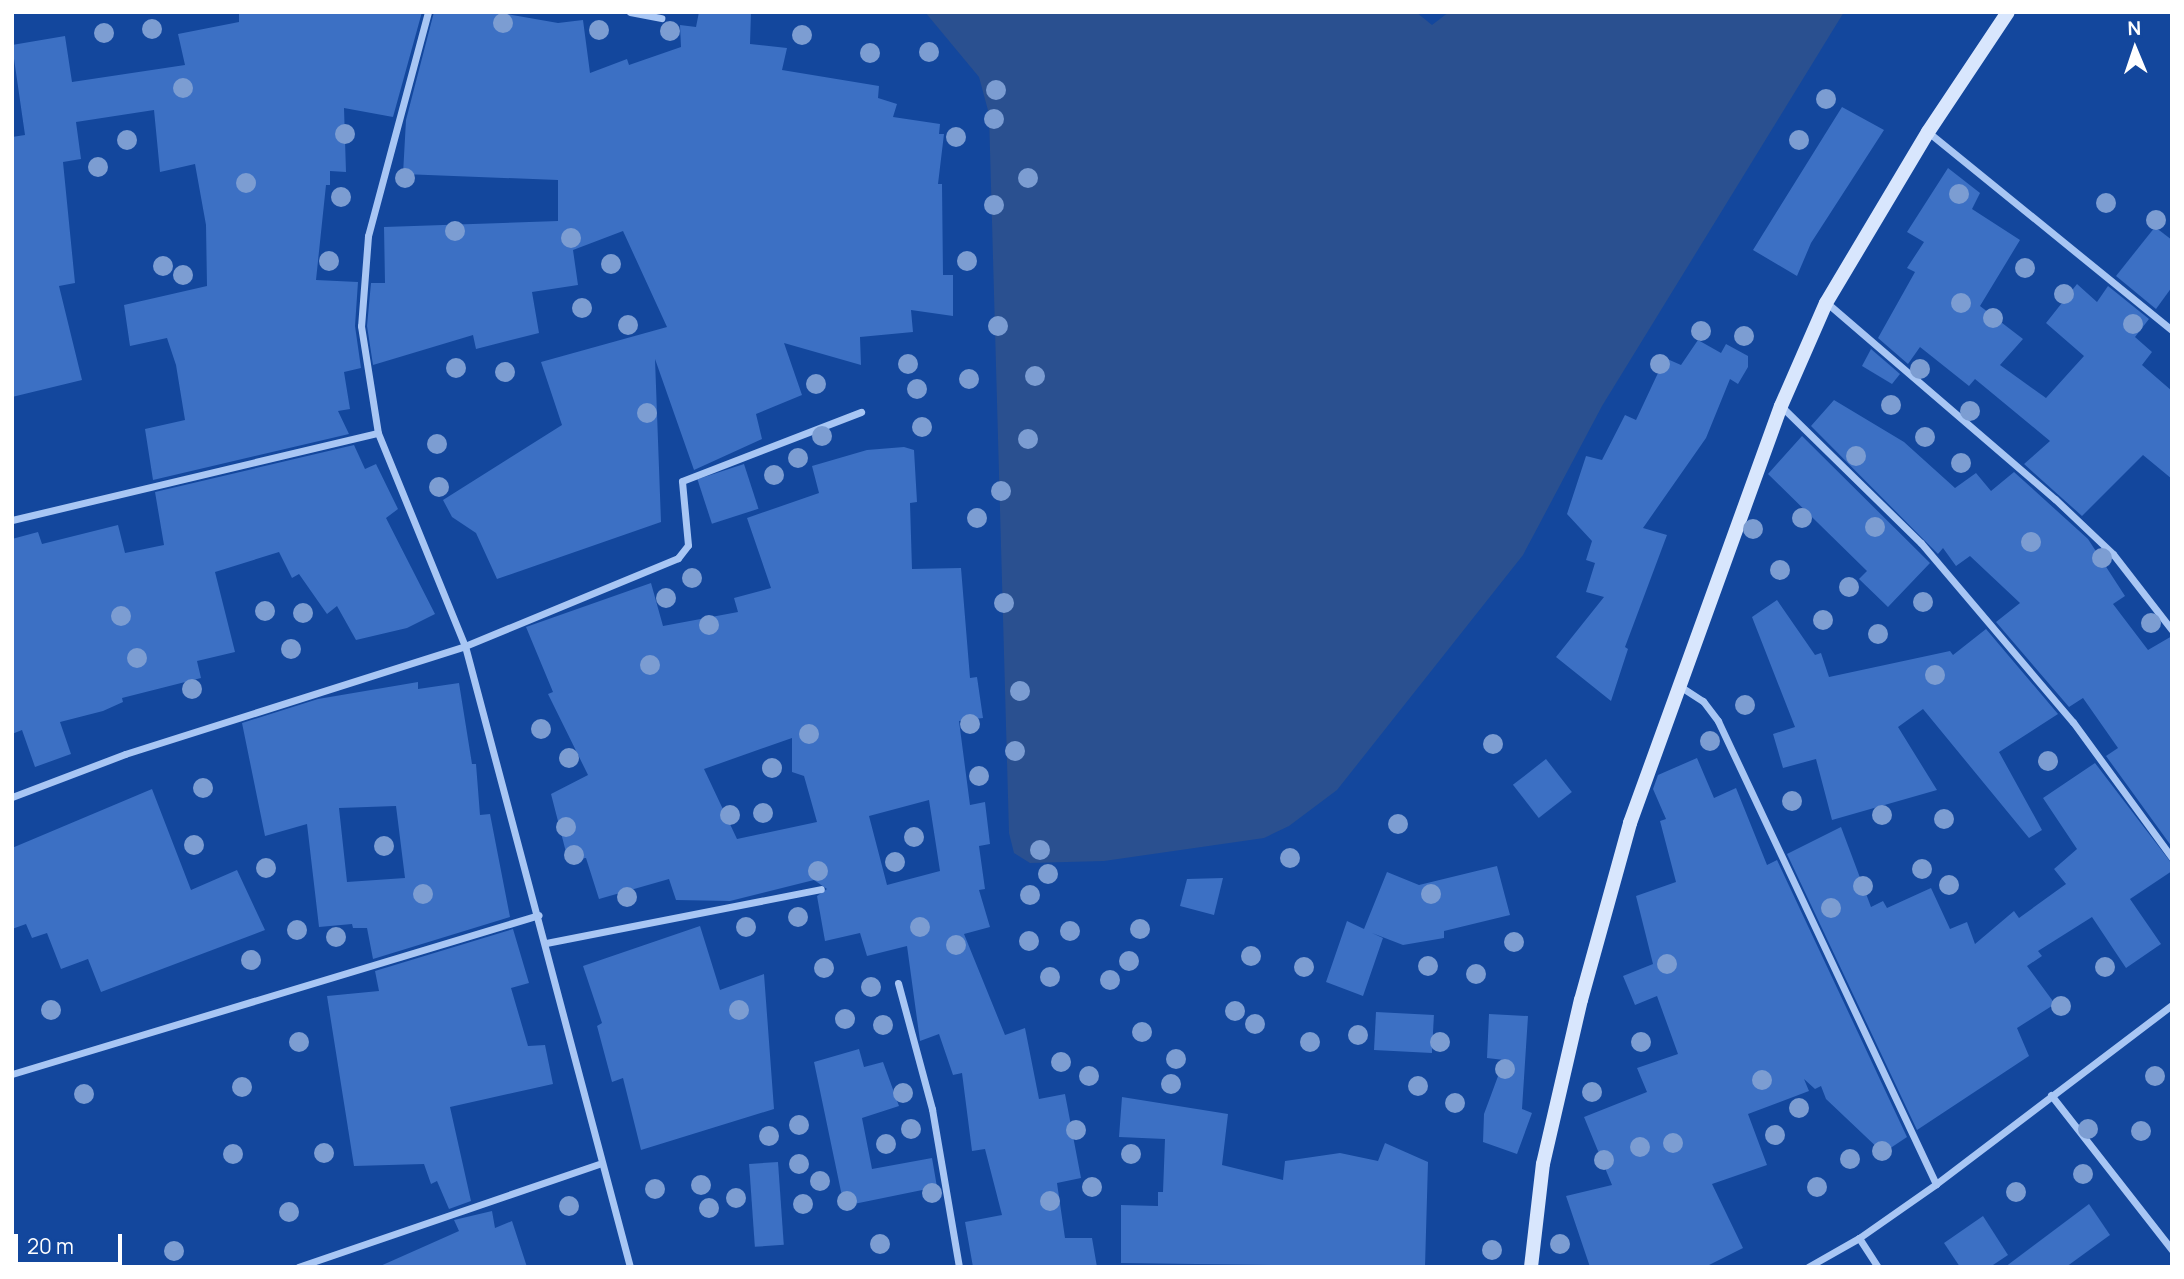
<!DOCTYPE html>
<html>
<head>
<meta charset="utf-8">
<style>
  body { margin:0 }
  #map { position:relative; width:2184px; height:1279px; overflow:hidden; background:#13479d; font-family:Manrope,sans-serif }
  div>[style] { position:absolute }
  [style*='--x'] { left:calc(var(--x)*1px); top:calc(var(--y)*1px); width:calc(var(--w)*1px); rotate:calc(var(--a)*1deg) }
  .water>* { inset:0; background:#2a5090 }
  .building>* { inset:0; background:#3c70c4; transform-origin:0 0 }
  .street>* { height:7px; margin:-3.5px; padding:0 3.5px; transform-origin:3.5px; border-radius:3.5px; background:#a8c6f4 }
  .secondary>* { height:14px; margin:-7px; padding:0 7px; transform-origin:7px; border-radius:7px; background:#d8e6fd }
  .trees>* { width:20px; height:20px; margin:-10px; border-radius:50%; background:#7c9dd2 }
  span { translate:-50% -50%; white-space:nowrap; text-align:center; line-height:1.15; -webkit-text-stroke:5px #13479d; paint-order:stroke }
  .frame { position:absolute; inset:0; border:14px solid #fff; pointer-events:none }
  .north { position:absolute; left:2100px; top:14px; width:70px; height:70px; -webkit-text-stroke:5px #13479d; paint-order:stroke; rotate:358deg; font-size:19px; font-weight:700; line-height:28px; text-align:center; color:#fff }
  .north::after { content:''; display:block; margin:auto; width:24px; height:32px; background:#fff; clip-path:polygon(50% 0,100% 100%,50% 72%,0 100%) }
  .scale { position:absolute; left:14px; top:1234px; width:108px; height:32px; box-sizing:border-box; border:4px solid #fff; border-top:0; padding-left:9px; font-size:21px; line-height:24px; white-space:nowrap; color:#fff; -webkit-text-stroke:5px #13479d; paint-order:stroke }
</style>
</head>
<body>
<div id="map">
  <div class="water">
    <div style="clip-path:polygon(925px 12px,1416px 12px,1432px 25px,1449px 12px,1844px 12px,1602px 406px,1523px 555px,1337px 790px,1289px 826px,1264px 838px,1104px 861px,1030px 863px,1014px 853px,1009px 833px,989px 114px,979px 77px)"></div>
  </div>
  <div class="building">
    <div style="clip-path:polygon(239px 12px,422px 12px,393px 117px,344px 108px,346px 172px,330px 171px,330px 185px,326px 185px,316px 280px,358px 282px,355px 326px,361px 368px,344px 372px,350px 409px,338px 411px,349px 434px,153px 480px,145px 429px,185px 420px,176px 365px,167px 338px,130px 346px,124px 305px,207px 286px,206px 225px,195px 164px,160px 172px,154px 110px,76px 122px,81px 159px,63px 162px,75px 283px,59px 286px,82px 380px,12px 397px,12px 137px,25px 135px,12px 45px,65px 36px,72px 82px,185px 65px,178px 34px,239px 22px)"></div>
    <div style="clip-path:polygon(434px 12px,495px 12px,558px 23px,583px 20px,590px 73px,627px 59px,629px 65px,681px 47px,680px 25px,696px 27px,699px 12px,751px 12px,750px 44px,787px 48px,782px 70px,879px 86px,878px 98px,897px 104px,893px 117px,940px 124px,939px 134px,944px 134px,938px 184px,942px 184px,943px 275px,953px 275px,953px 316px,911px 310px,913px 332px,860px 337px,861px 365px,784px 343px,802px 395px,756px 414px,762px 439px,694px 470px,655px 359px,661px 522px,497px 579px,476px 533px,452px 517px,443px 500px,562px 425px,541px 362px,667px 327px,623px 231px,573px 250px,578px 285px,532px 292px,539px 333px,476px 349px,473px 335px,373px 365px,367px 326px,371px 283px,385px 283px,384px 227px,558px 221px,558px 180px,403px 174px,406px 120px)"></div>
    <div style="clip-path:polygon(1842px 107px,1884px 130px,1811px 243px,1797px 276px,1753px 250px)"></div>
    <div style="clip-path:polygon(1948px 168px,1980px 193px,1972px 209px,2020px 240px,1980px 306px,2023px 339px,2000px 365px,2046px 398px,2084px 356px,2046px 323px,2077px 284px,2097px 302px,2108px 286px,2149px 319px,2135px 337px,2152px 352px,2142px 365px,2172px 391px,2172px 479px,2143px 455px,2082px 516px,2024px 464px,2050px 441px,1975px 379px,1969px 386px,1920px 347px,1908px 364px,1878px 338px,1915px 272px,1907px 268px,1924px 242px,1907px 232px)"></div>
    <div style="clip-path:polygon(2155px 227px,2172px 240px,2172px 287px,2156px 309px,2116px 276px)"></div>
    <div style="clip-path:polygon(1698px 340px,1721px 353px,1726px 344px,1748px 356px,1748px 367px,1738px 384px,1730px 379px,1706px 438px,1643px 528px,1667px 535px,1625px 647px,1628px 649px,1611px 701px,1556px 657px,1604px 597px,1586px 592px,1595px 563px,1586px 560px,1592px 541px,1567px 514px,1586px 456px,1602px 460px,1625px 415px,1636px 420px,1665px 358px,1681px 365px)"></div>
    <div style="clip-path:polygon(1871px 349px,1900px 374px,1892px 384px,1862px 366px)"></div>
    <div style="clip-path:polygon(1834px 400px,1904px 442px,1955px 488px,1976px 473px,1991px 491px,2014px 472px,2088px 539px,2125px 596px,2113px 604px,2148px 650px,2172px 636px,2172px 847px,2106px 756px,2118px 748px,2083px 698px,2069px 707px,1996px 622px,2020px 603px,1970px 556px,1956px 566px,1943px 548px,1938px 554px,1811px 426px)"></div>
    <div style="clip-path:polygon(1802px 436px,1930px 563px,1888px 607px,1859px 579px,1867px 571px,1768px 474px)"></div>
    <div style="clip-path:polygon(354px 445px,365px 469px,376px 464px,398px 509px,386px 518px,435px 614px,407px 628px,356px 640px,337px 606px,327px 614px,299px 574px,292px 578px,279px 552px,215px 572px,235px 652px,197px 661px,201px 678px,122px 698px,123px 702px,103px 711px,60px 722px,71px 754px,35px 767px,22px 730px,12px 734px,12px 539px,38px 532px,42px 544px,118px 525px,125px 553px,164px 545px,155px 492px)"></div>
    <div style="clip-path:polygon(evenodd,904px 447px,914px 450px,917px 502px,910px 503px,912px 569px,961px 568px,970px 678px,977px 677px,983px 718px,959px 721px,970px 805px,985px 802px,990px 844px,979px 846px,985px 889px,979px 890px,990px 927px,964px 934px,1005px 1035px,1025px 1028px,1039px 1099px,1065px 1094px,1081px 1178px,1057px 1183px,1065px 1238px,1092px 1238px,1097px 1267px,973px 1267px,965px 1222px,1002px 1215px,985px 1149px,972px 1151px,962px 1073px,953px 1075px,939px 1034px,920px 1041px,907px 946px,867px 956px,860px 933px,825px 941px,817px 896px,827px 889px,814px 880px,730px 901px,676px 900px,669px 879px,599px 899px,586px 858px,568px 860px,551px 794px,588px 775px,548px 694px,553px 692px,526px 627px,651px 583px,663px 626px,738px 612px,734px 598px,771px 588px,747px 518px,819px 493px,812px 466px,867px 450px,904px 447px,792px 738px,792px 772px,804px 776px,817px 822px,737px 839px,704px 769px,792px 738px,904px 447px,929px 800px,940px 871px,887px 885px,869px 816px,929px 800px)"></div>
    <div style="left:744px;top:464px;width:47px;height:49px;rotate:72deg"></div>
    <div style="clip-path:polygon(1777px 600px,1815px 655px,1821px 653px,1829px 677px,1950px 651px,1953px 655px,1986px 629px,2058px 714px,1999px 752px,2042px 830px,2029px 838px,1923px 709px,1898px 727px,1937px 790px,1832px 820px,1816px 759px,1783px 768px,1773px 734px,1795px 727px,1752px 617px)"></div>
    <div style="clip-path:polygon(evenodd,418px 682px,418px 689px,459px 683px,472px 764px,476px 764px,480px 815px,490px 814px,510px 917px,373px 959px,367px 928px,353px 928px,352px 924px,319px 927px,307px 824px,265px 836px,242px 723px,318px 699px,418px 682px,396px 806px,405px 878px,347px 882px,339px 808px,396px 806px)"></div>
    <div style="clip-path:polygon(1697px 758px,1714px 798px,1736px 788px,1767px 865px,1777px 860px,1907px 1137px,1883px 1153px,1826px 1099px,1821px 1086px,1815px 1089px,1804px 1079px,1809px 1091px,1748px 1114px,1767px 1165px,1712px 1184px,1743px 1248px,1705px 1267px,1590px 1267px,1566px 1196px,1612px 1185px,1584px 1117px,1647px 1092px,1637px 1068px,1678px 1054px,1657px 996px,1635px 1005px,1623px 976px,1653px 964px,1636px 896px,1676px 882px,1660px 821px,1666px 819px,1653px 789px,1658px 775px)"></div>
    <div style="left:1546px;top:759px;width:42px;height:42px;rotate:52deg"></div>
    <div style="clip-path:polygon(2095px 763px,2172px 864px,2172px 871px,2130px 899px,2161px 944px,2126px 968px,2092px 917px,2038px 951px,2042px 956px,2027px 966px,2055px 1004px,2017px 1028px,2029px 1056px,1917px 1130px,1787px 854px,1841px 827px,1871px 907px,1883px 901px,1887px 908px,1931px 888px,1950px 929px,1967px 922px,1975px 944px,2014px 911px,2019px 918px,2066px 884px,2054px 869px,2077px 849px,2043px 798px)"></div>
    <div style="clip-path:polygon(152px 789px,191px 890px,237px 870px,265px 930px,101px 992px,88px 959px,61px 969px,47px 933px,32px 938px,26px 924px,12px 929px,12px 848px)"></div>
    <div style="clip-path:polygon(1497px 866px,1510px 915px,1444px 931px,1444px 938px,1403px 945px,1372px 933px,1383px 938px,1363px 996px,1326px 982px,1347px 921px,1364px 929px,1387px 872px,1419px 885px)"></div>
    <div style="clip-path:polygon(1223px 878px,1214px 915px,1180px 906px,1187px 879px)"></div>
    <div style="clip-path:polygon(700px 926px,720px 990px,764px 974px,774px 1109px,641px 1150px,623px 1078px,612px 1082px,597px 1026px,602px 1023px,583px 966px)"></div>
    <div style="clip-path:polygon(513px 929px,529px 983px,511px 988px,528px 1046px,545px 1045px,553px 1084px,450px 1107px,471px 1201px,449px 1209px,437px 1181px,431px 1184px,424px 1164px,354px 1166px,327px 996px,379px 991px,375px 971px)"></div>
    <div style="left:1376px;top:1012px;width:58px;height:38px;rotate:3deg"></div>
    <div style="clip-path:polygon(1489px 1014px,1528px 1016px,1522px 1109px,1532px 1113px,1517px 1154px,1483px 1142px,1484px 1114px,1504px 1060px,1487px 1058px)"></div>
    <div style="clip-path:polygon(859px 1049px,864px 1067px,883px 1062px,899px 1106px,862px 1118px,872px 1169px,932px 1158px,937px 1187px,844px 1206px,814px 1062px)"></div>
    <div style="clip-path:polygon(1122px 1097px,1228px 1114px,1222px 1165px,1283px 1180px,1285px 1161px,1340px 1153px,1378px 1161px,1385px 1143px,1428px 1162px,1425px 1267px,1121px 1263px,1121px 1205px,1158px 1206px,1158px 1192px,1163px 1192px,1165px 1139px,1119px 1137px)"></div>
    <div style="left:778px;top:1162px;width:83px;height:29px;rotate:86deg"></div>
    <div style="clip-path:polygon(2089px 1204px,2110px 1235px,2066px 1267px,2005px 1267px)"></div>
    <div style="clip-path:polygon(492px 1211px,495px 1228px,512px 1221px,527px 1267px,378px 1267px,459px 1231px,454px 1220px)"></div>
    <div style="clip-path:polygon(1983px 1216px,2008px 1255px,1990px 1267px,1960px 1267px,1944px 1243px)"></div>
  </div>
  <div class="street">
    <div style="--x:428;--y:12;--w:232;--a:105"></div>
    <div style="--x:368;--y:236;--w:90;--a:94.4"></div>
    <div style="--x:361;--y:326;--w:108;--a:81"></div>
    <div style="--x:378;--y:433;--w:230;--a:67.8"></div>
    <div style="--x:465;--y:646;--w:643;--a:75.12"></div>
    <div style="--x:630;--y:12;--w:32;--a:11"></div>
    <div style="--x:1928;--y:132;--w:314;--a:39.1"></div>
    <div style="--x:1827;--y:303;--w:301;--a:40.7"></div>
    <div style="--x:2055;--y:499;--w:80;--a:43.5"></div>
    <div style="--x:2113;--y:554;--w:96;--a:52.2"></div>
    <div style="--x:1782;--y:407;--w:194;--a:44.4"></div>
    <div style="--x:1921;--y:543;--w:235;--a:49.7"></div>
    <div style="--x:2073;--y:722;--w:168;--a:53.9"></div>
    <div style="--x:12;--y:520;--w:376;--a:-13.4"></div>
    <div style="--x:1678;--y:685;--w:30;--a:33"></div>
    <div style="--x:1703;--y:701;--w:25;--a:53"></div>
    <div style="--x:1718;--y:721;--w:512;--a:64.79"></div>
    <div style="--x:12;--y:797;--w:121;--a:-20.8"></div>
    <div style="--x:125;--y:754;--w:357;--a:-17.6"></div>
    <div style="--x:465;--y:646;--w:230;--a:-22.4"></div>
    <div style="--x:678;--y:558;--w:16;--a:-52"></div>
    <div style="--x:688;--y:545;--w:64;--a:-95.4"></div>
    <div style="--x:682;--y:481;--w:192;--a:-21.1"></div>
    <div style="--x:546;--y:943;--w:280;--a:-11.1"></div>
    <div style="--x:898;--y:983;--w:131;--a:74.9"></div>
    <div style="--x:932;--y:1109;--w:160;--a:80.3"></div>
    <div style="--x:12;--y:1074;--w:550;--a:-16.79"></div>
    <div style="--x:2051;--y:1095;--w:197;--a:52"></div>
    <div style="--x:1859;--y:1238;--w:35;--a:57"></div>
    <div style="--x:298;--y:1267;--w:318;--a:-18.9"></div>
    <div style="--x:1808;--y:1267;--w:59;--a:-29.6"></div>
    <div style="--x:1859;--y:1238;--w:94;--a:-35"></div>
    <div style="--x:1936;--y:1184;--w:296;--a:-37.2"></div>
  </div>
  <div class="secondary">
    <div style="--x:1531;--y:1267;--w:104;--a:-83.4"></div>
    <div style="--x:1543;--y:1164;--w:168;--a:-77"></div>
    <div style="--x:1581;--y:1000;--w:184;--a:-74.5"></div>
    <div style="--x:1630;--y:823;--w:443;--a:-70.1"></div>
    <div style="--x:1781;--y:406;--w:112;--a:-66.4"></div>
    <div style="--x:1826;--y:303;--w:199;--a:-59.2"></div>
    <div style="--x:1928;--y:132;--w:144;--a:-56.3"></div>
  </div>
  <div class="trees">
    <div style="left:503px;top:23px"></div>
    <div style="left:152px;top:29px"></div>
    <div style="left:599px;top:30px"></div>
    <div style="left:670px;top:31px"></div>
    <div style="left:104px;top:33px"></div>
    <div style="left:802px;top:35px"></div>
    <div style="left:929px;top:52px"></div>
    <div style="left:870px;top:53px"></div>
    <div style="left:183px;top:88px"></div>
    <div style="left:996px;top:90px"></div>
    <div style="left:1826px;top:99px"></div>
    <div style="left:994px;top:119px"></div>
    <div style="left:345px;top:134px"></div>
    <div style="left:956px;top:137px"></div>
    <div style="left:127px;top:140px"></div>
    <div style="left:1799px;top:140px"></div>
    <div style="left:98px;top:167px"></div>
    <div style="left:405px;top:178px"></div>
    <div style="left:1028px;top:178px"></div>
    <div style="left:246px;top:183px"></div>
    <div style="left:1959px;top:194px"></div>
    <div style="left:341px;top:197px"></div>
    <div style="left:2106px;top:203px"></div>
    <div style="left:994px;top:205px"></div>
    <div style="left:2156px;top:220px"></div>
    <div style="left:455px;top:231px"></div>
    <div style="left:571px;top:238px"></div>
    <div style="left:329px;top:261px"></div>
    <div style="left:967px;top:261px"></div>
    <div style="left:611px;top:264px"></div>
    <div style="left:163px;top:266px"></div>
    <div style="left:2025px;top:268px"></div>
    <div style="left:183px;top:275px"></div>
    <div style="left:2064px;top:294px"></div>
    <div style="left:1961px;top:303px"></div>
    <div style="left:582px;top:308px"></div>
    <div style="left:1993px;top:318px"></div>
    <div style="left:2133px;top:324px"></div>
    <div style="left:628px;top:325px"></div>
    <div style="left:998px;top:326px"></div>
    <div style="left:1701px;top:331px"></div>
    <div style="left:1744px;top:336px"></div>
    <div style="left:908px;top:364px"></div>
    <div style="left:1660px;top:364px"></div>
    <div style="left:456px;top:368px"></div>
    <div style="left:1920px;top:369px"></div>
    <div style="left:505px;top:372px"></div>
    <div style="left:1035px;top:376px"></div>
    <div style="left:969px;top:379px"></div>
    <div style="left:816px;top:384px"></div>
    <div style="left:917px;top:389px"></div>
    <div style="left:1891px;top:405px"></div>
    <div style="left:1970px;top:411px"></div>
    <div style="left:647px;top:413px"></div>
    <div style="left:922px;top:427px"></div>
    <div style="left:822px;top:436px"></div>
    <div style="left:1925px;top:437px"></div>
    <div style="left:1028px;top:439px"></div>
    <div style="left:437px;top:444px"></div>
    <div style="left:1856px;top:456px"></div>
    <div style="left:798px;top:458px"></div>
    <div style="left:1961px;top:463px"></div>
    <div style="left:774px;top:475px"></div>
    <div style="left:439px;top:487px"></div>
    <div style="left:1001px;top:491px"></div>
    <div style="left:977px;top:518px"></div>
    <div style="left:1802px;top:518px"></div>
    <div style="left:1875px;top:527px"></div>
    <div style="left:1753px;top:529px"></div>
    <div style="left:2031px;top:542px"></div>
    <div style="left:2102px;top:558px"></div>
    <div style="left:1780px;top:570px"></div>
    <div style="left:692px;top:578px"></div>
    <div style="left:1849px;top:587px"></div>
    <div style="left:666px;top:598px"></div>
    <div style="left:1923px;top:602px"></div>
    <div style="left:1004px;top:603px"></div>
    <div style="left:265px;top:611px"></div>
    <div style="left:303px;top:613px"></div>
    <div style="left:121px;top:616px"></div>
    <div style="left:1823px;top:620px"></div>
    <div style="left:2151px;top:623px"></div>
    <div style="left:709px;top:625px"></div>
    <div style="left:1878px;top:634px"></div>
    <div style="left:291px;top:649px"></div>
    <div style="left:137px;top:658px"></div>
    <div style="left:650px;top:665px"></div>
    <div style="left:1935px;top:675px"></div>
    <div style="left:192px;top:689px"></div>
    <div style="left:1020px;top:691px"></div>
    <div style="left:1745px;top:705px"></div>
    <div style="left:970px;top:724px"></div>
    <div style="left:541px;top:729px"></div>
    <div style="left:809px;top:734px"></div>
    <div style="left:1710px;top:741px"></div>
    <div style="left:1493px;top:744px"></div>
    <div style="left:1015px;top:751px"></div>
    <div style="left:569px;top:758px"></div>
    <div style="left:2048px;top:761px"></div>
    <div style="left:772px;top:768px"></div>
    <div style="left:979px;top:776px"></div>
    <div style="left:203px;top:788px"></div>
    <div style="left:1792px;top:801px"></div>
    <div style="left:763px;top:813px"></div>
    <div style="left:730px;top:815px"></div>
    <div style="left:1882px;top:815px"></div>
    <div style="left:1944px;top:819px"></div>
    <div style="left:1398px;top:824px"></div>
    <div style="left:566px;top:827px"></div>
    <div style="left:914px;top:837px"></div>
    <div style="left:194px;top:845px"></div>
    <div style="left:384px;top:846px"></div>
    <div style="left:1040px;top:850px"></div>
    <div style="left:574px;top:855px"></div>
    <div style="left:1290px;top:858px"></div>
    <div style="left:895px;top:862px"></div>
    <div style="left:266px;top:868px"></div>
    <div style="left:1922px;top:869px"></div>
    <div style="left:818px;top:871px"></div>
    <div style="left:1048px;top:874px"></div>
    <div style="left:1949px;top:885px"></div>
    <div style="left:1863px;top:886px"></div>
    <div style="left:423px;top:894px"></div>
    <div style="left:1431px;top:894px"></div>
    <div style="left:1030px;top:895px"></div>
    <div style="left:627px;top:897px"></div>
    <div style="left:1831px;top:908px"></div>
    <div style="left:798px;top:917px"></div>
    <div style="left:746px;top:927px"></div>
    <div style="left:920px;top:927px"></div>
    <div style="left:1140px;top:929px"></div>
    <div style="left:297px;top:930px"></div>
    <div style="left:1070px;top:931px"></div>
    <div style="left:336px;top:937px"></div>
    <div style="left:1029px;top:941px"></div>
    <div style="left:1514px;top:942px"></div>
    <div style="left:956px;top:945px"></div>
    <div style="left:1251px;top:956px"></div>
    <div style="left:251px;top:960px"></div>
    <div style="left:1129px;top:961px"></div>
    <div style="left:1667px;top:964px"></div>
    <div style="left:1428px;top:966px"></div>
    <div style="left:1304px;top:967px"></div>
    <div style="left:2105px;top:967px"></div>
    <div style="left:824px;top:968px"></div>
    <div style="left:1476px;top:974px"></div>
    <div style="left:1050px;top:977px"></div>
    <div style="left:1110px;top:980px"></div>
    <div style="left:871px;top:987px"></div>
    <div style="left:2061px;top:1006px"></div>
    <div style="left:51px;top:1010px"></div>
    <div style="left:739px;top:1010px"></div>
    <div style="left:1235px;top:1011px"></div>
    <div style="left:845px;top:1019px"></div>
    <div style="left:1255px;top:1024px"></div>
    <div style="left:883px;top:1025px"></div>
    <div style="left:1142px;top:1032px"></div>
    <div style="left:1358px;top:1035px"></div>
    <div style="left:299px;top:1042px"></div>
    <div style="left:1310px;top:1042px"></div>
    <div style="left:1440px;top:1042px"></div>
    <div style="left:1641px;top:1042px"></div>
    <div style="left:1176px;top:1059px"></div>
    <div style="left:1061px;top:1062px"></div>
    <div style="left:1505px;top:1069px"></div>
    <div style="left:1089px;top:1076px"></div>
    <div style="left:2155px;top:1076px"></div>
    <div style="left:1762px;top:1080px"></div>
    <div style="left:1171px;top:1084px"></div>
    <div style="left:1418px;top:1086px"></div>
    <div style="left:242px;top:1087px"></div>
    <div style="left:1592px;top:1092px"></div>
    <div style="left:903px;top:1093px"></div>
    <div style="left:84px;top:1094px"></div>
    <div style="left:1455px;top:1103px"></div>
    <div style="left:1799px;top:1108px"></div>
    <div style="left:799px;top:1125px"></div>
    <div style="left:911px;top:1129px"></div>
    <div style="left:2088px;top:1129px"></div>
    <div style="left:1076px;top:1130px"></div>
    <div style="left:2141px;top:1131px"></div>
    <div style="left:1775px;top:1135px"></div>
    <div style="left:769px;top:1136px"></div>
    <div style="left:1673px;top:1143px"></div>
    <div style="left:886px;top:1144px"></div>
    <div style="left:1640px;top:1147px"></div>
    <div style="left:1882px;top:1151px"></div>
    <div style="left:324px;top:1153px"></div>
    <div style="left:233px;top:1154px"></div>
    <div style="left:1131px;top:1154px"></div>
    <div style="left:1850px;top:1159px"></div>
    <div style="left:1604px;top:1160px"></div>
    <div style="left:799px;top:1164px"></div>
    <div style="left:2083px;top:1174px"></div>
    <div style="left:820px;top:1181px"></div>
    <div style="left:701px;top:1185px"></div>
    <div style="left:1092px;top:1187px"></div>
    <div style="left:1817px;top:1187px"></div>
    <div style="left:655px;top:1189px"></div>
    <div style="left:2016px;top:1192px"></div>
    <div style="left:932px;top:1193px"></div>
    <div style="left:736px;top:1198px"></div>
    <div style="left:847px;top:1201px"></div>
    <div style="left:1050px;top:1201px"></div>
    <div style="left:803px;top:1204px"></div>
    <div style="left:569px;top:1206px"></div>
    <div style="left:709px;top:1208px"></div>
    <div style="left:289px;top:1212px"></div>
    <div style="left:880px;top:1244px"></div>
    <div style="left:1560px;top:1244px"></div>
    <div style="left:1492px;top:1250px"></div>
    <div style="left:174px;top:1251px"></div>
  </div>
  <div class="frame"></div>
  <div class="north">N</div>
  <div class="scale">20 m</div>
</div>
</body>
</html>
